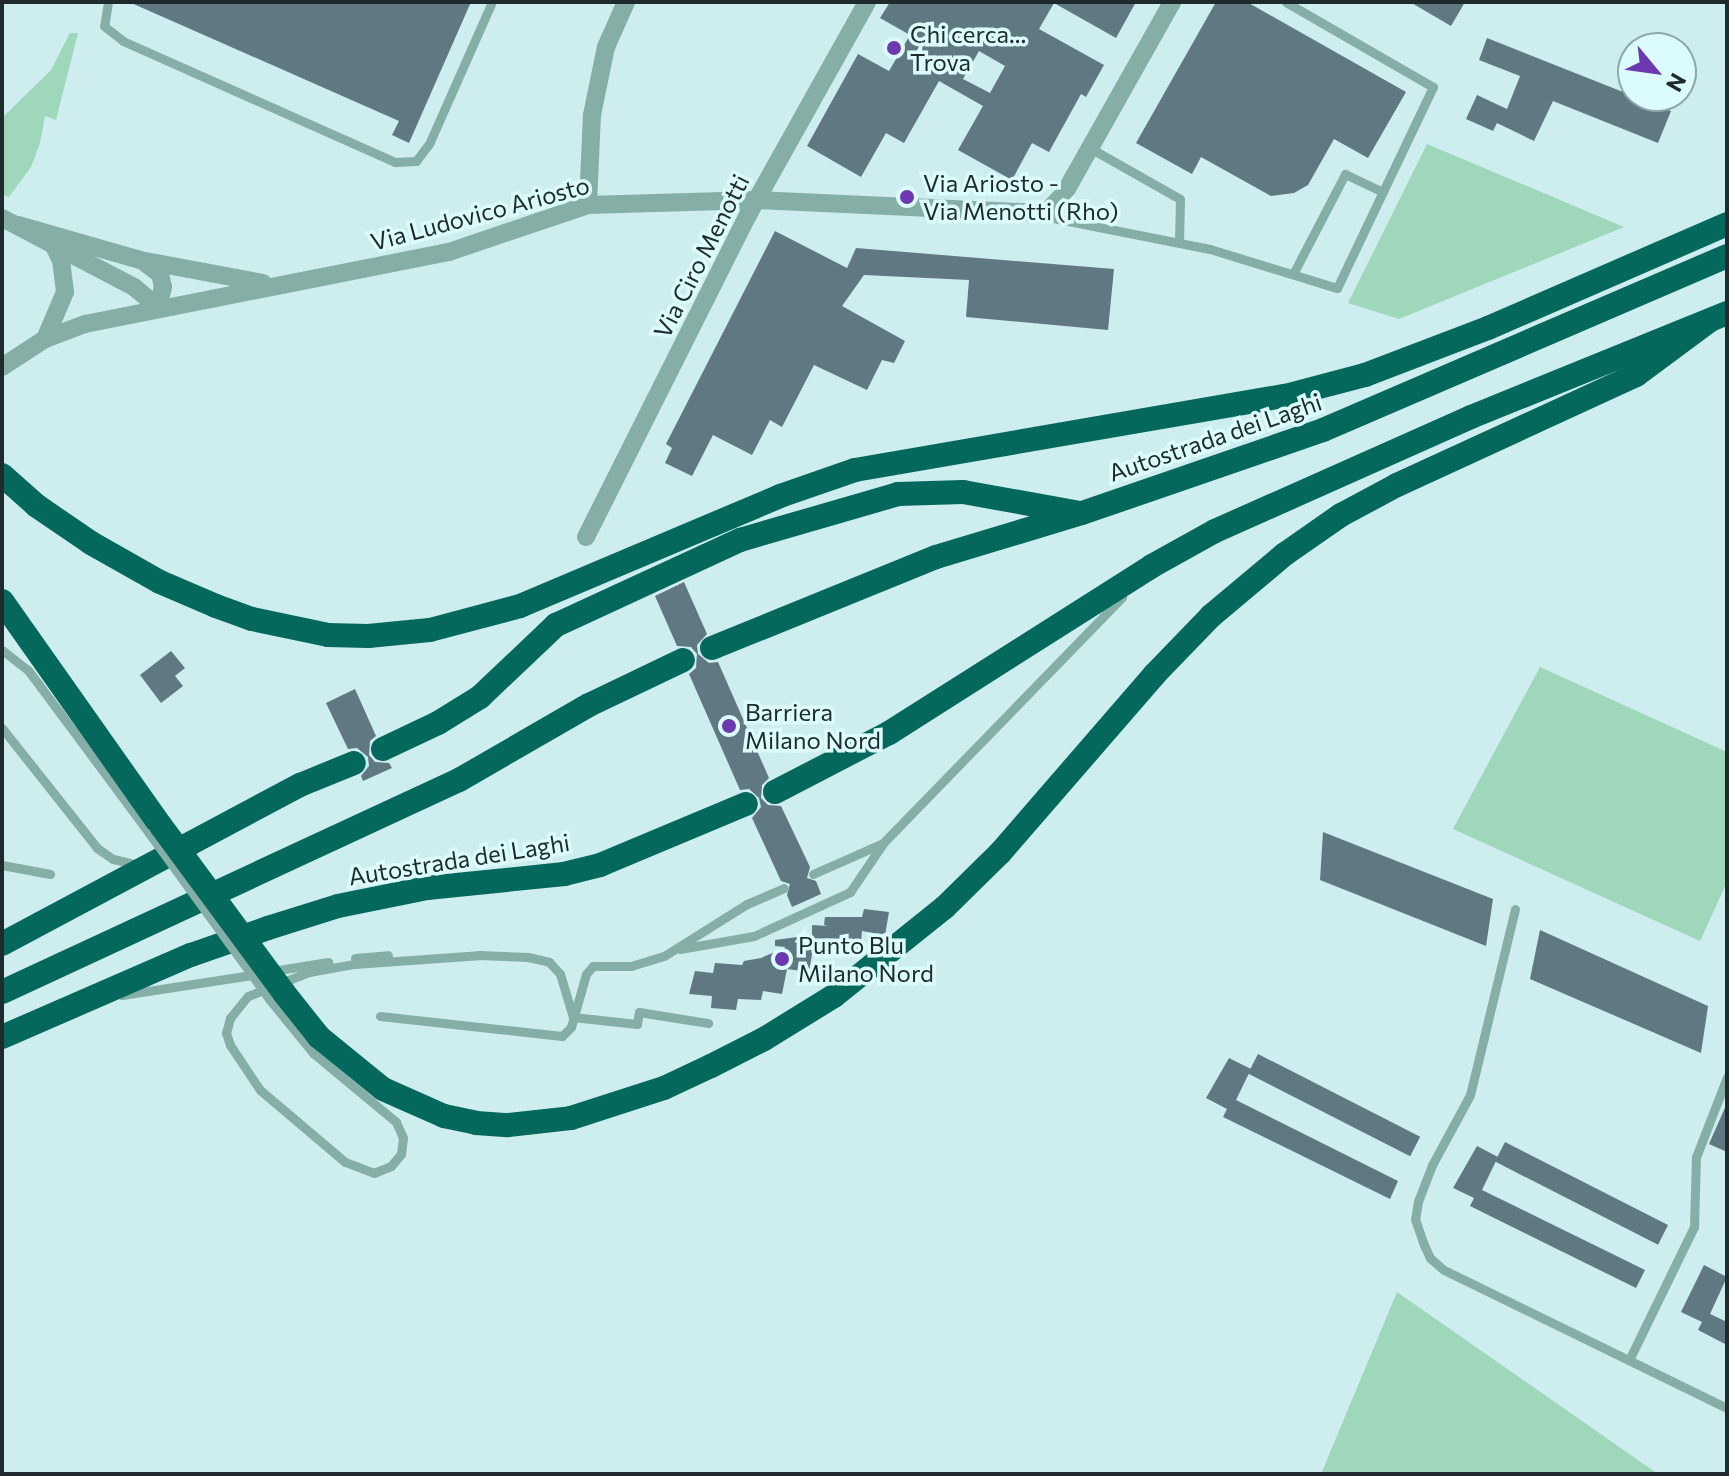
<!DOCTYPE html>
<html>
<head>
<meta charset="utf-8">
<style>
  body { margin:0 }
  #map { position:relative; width:1729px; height:1476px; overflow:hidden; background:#ceedef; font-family:Commissioner,sans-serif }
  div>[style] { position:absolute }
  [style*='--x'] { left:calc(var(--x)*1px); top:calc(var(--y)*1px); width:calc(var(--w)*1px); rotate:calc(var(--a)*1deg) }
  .green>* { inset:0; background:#9fd7bb }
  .building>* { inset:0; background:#5f7881; transform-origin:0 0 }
  .service>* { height:9px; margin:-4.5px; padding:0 4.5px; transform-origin:4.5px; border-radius:4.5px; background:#84aea6 }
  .minor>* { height:18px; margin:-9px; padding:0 9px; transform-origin:9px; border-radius:9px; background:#84aea6 }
  .motorway>* { height:24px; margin:-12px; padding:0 12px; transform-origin:12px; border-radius:12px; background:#05685d }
  .service-bridge>* { height:9px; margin:-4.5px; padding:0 4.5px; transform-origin:4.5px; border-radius:4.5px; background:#84aea6 }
  .motorway-bridge>* { height:24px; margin:-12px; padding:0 12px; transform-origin:12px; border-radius:12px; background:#05685d }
  .dots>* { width:22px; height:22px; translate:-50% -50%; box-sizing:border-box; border:4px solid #dbfbfd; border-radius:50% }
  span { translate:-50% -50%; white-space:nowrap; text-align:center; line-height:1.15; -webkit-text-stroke:7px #dbfbfd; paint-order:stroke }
  .poi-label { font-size:24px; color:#1e2a2b }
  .left { translate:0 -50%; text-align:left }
  .street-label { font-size:24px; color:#1e2a2b }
  .frame { position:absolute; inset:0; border:4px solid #1e2a2b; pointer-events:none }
  .north { position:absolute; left:1617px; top:32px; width:80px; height:80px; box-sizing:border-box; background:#dbfbfd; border:2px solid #8fa7a9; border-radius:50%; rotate:119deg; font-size:22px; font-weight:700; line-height:32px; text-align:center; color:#1e2a2b }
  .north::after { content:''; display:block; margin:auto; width:28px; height:36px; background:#6d39b0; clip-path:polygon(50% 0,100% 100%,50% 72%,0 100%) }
</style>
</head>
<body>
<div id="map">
  <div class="green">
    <div style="clip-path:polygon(70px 33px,78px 33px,56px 120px,45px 116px,40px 143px,31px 167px,9px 197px,2px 195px,2px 118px,51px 70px)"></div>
    <div style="clip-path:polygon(1427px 144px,1624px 227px,1399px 319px,1348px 303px)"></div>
    <div style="clip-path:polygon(1540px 667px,1727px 752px,1727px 882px,1700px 941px,1453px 829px)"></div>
    <div style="clip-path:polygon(1397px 1292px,1658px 1474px,1321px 1474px)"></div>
  </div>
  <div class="building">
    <div style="clip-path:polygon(129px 2px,471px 2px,409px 143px,392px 135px,399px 121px)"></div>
    <div style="clip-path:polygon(evenodd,890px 2px,1136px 2px,1116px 38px,1054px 3px,1039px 29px,1104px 65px,1086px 97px,1081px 94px,1049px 152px,1032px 143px,1012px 180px,958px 150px,983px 106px,939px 81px,904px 143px,886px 133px,861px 177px,807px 146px,858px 54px,889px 71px,910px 35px,880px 18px,890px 2px,979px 51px,1005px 66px,990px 93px,963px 79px,979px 51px)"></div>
    <div style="clip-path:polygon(1216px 2px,1247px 2px,1406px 92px,1368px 158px,1334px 139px,1308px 185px,1294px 193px,1271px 196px,1201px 157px,1192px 174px,1136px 143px)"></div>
    <div style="clip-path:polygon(1410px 2px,1465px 2px,1451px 26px)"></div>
    <div style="clip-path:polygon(1487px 38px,1671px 111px,1658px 143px,1553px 101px,1534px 141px,1497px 123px,1493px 131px,1466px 119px,1477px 95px,1507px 109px,1520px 76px,1479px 60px)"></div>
    <div style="clip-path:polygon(775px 231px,847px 268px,856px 248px,1114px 269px,1108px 330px,966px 317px,969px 280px,864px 275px,842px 306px,905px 341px,894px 363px,882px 360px,867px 390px,814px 365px,782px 427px,770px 420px,752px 455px,713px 435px,692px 476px,665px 463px,672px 448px,666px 444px)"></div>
    <div style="clip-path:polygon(684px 582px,707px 634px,697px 645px,698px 654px,709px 663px,718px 662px,769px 778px,762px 785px,761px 798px,768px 805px,781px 806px,810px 867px,807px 878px,816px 881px,821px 894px,792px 907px,787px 895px,790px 884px,781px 881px,752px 818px,761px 807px,759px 798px,749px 789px,740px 790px,689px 674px,696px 668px,697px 654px,691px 647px,677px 646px,655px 596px)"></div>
    <div style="clip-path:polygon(171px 651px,185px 668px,175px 676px,183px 686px,161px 703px,140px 675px)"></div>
    <div style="clip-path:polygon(355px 689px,376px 736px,370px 741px,369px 755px,375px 762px,389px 763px,392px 768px,363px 781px,361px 776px,369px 766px,368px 757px,357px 748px,348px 749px,326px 703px)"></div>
    <div style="clip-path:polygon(1323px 832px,1493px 899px,1486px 946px,1320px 880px)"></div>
    <div style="clip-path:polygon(864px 909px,889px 912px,885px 935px,862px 931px,860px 954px,813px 949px,809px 972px,787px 969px,782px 994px,763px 991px,761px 1000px,738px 999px,736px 1010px,711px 1008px,712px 996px,689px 994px,695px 971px,713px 973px,715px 963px,742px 965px,744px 961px,761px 958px,786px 947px,775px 946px,775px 940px,812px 935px,812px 925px,828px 926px,824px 925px,825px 917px,862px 917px)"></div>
    <div style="clip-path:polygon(1540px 930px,1708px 1006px,1701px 1053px,1530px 979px)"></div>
    <div style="left:1258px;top:1054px;width:182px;height:22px;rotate:27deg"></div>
    <div style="clip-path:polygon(1229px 1058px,1251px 1069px,1236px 1100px,1398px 1181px,1390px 1199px,1223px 1117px,1227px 1109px,1206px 1098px)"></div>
    <div style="clip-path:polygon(1727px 1103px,1727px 1152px,1709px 1144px)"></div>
    <div style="left:1505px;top:1142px;width:183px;height:22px;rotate:27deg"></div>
    <div style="clip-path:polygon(1477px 1146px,1498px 1157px,1482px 1190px,1645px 1270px,1636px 1288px,1470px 1206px,1474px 1198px,1453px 1188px)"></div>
    <div style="clip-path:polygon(1704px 1265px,1727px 1277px,1710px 1314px,1727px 1322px,1727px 1345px,1698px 1330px,1702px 1322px,1681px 1312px)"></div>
  </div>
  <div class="service">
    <div style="--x:108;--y:2;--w:24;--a:99"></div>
    <div style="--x:104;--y:26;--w:24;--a:38"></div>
    <div style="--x:123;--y:41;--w:298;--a:24"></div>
    <div style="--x:395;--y:162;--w:21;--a:-3"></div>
    <div style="--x:416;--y:161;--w:21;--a:-53"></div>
    <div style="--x:429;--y:144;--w:155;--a:-66.1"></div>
    <div style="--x:1090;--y:148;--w:103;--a:29.5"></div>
    <div style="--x:1180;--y:199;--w:43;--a:91.3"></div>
    <div style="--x:1043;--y:216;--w:170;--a:11.2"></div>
    <div style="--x:1210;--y:249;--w:133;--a:17.1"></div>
    <div style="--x:1337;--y:288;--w:223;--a:-64.5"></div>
    <div style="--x:1433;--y:87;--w:170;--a:-150"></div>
    <div style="--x:1293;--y:274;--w:113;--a:-62.5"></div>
    <div style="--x:1345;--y:174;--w:42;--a:25.3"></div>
    <div style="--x:2;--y:650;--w:33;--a:38"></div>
    <div style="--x:28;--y:670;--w:203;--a:53.4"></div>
    <div style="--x:2;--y:728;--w:153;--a:51.6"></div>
    <div style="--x:97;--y:848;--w:19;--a:35"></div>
    <div style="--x:113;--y:859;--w:28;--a:13"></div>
    <div style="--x:2;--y:865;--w:49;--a:10.6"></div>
    <div style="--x:813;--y:874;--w:77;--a:-23.9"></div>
    <div style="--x:883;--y:843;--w:343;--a:-45.8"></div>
    <div style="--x:1515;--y:909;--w:191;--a:103.6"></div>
    <div style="--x:1470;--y:1095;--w:80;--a:118.5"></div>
    <div style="--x:1432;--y:1165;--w:39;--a:111"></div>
    <div style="--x:1418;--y:1201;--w:18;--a:99"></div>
    <div style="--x:1415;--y:1219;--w:28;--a:71"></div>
    <div style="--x:1424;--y:1245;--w:14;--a:65"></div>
    <div style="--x:1430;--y:1258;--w:18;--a:41"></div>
    <div style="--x:1444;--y:1270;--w:315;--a:26"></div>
    <div style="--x:680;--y:949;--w:75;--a:-10"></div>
    <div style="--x:754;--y:936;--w:106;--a:-24.6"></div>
    <div style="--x:850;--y:892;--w:57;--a:-55.8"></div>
    <div style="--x:478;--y:955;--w:50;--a:2.3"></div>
    <div style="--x:528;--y:957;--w:22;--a:13"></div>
    <div style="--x:549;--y:962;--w:16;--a:47"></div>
    <div style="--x:560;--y:974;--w:45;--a:73.2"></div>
    <div style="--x:355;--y:958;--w:33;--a:-5"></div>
    <div style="--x:272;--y:971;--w:57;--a:-9.1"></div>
    <div style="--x:122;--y:995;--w:137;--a:-8.8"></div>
    <div style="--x:269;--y:999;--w:70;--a:50.8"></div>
    <div style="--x:313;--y:1053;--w:108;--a:39.7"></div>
    <div style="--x:396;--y:1122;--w:17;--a:66"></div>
    <div style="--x:403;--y:1138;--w:16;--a:97"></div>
    <div style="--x:401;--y:1154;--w:16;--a:130"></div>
    <div style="--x:391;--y:1166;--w:18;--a:158"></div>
    <div style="--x:374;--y:1173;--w:31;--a:-159"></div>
    <div style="--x:345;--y:1162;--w:111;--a:-139.7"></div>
    <div style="--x:260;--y:1090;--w:54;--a:-123.7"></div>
    <div style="--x:230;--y:1045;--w:13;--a:-108"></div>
    <div style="--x:226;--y:1033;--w:16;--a:-75"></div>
    <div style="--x:230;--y:1018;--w:28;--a:-51"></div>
    <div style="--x:248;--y:996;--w:66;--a:-21.5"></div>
    <div style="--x:309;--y:972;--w:46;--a:-10.1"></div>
    <div style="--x:354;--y:964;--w:128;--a:-4"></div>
    <div style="--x:380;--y:1016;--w:183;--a:6.3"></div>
    <div style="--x:562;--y:1036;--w:13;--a:-45"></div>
    <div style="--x:571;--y:1027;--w:55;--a:-74.2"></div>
    <div style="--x:586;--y:974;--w:11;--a:-49"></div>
    <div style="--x:593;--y:966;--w:38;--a:0"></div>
    <div style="--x:631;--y:966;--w:34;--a:-17"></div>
    <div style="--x:664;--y:956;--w:98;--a:-32.1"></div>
    <div style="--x:747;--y:904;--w:40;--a:-23.4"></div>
    <div style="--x:573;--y:1017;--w:64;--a:6.2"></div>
    <div style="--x:637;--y:1024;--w:12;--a:-81"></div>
    <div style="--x:639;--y:1012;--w:70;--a:9.1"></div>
    <div style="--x:1629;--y:1360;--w:148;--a:-64"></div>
    <div style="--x:1694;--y:1227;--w:70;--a:-88.4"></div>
    <div style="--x:1696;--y:1157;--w:86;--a:-68.8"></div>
  </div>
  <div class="minor">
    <div style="--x:588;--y:205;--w:90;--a:-87.5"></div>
    <div style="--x:592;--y:115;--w:69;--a:-78.4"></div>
    <div style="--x:606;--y:47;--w:49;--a:-66"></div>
    <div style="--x:2;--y:218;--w:149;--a:27.6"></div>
    <div style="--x:134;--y:287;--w:31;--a:40"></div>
    <div style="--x:18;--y:225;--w:127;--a:16"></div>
    <div style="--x:140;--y:260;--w:125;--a:10.6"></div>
    <div style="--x:144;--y:262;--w:20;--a:37"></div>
    <div style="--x:160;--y:274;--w:13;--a:77"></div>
    <div style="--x:163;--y:287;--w:21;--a:104"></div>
    <div style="--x:45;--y:339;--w:51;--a:-66.9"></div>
    <div style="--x:65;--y:292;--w:31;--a:-97"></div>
    <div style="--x:61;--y:261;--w:17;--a:-115"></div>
    <div style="--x:2;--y:367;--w:51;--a:-33.1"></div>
    <div style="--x:45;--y:339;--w:43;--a:-20.6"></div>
    <div style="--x:85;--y:324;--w:371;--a:-11.2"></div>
    <div style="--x:449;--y:252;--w:147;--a:-18.7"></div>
    <div style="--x:588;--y:205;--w:168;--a:-1.7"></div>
    <div style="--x:756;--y:200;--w:289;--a:2.6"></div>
    <div style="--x:1045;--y:213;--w:27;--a:-45"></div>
    <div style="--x:1064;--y:194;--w:220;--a:-60.6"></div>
    <div style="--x:586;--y:537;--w:360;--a:-63.3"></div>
    <div style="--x:748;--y:215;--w:244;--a:-60.8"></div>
  </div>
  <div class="motorway">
    <div style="--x:2;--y:475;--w:47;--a:41.5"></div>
    <div style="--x:37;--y:506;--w:65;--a:34.4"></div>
    <div style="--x:91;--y:543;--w:79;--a:29.5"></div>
    <div style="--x:160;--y:582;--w:61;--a:23.2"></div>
    <div style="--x:216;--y:606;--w:38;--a:20"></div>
    <div style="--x:252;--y:619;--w:78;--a:11.9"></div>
    <div style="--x:328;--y:635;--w:40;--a:1.4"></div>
    <div style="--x:368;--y:636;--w:62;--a:-5.5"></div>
    <div style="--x:430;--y:630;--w:93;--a:-14.9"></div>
    <div style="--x:520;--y:606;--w:282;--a:-22.9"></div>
    <div style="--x:780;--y:496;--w:79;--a:-19.1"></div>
    <div style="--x:855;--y:470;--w:436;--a:-9.8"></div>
    <div style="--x:1285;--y:396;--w:83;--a:-14.7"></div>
    <div style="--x:1365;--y:375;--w:132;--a:-20.9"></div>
    <div style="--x:1488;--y:328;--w:261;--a:-23.5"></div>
    <div style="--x:2;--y:601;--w:276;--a:54.8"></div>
    <div style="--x:712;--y:648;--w:242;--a:-22.1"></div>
    <div style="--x:936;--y:557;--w:152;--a:-16.8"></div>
    <div style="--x:1082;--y:513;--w:255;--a:-19"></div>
    <div style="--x:1323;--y:430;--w:440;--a:-23.3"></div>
    <div style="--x:383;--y:749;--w:61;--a:-25.3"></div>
    <div style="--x:438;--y:723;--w:49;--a:-31.8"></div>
    <div style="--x:480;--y:697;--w:105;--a:-43.5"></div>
    <div style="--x:556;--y:625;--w:203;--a:-24.8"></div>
    <div style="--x:740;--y:540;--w:165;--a:-16.2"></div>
    <div style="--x:898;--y:494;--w:65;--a:-1.8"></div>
    <div style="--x:963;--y:492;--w:119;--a:10.2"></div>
    <div style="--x:775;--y:792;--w:128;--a:-27.4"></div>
    <div style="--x:889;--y:733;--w:312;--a:-32.4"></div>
    <div style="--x:1152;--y:566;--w:72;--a:-29.1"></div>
    <div style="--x:1215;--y:531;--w:280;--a:-24"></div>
    <div style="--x:1471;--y:417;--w:276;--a:-22.1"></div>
    <div style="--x:2;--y:944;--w:338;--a:-28.1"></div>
    <div style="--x:300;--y:785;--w:58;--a:-22.2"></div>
    <div style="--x:2;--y:992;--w:504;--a:-24.89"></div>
    <div style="--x:459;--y:780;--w:150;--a:-30"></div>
    <div style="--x:589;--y:705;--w:104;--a:-25.6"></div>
    <div style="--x:284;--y:993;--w:56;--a:51.5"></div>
    <div style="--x:319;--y:1037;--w:82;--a:39.1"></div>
    <div style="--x:383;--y:1089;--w:67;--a:23.9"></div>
    <div style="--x:444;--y:1116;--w:33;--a:12"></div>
    <div style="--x:476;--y:1123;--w:32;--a:4"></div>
    <div style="--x:508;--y:1125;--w:63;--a:-6.3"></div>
    <div style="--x:571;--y:1118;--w:98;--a:-17.9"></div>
    <div style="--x:664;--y:1088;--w:52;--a:-25.1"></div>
    <div style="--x:711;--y:1066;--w:59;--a:-27"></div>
    <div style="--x:764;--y:1039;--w:82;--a:-31.6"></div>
    <div style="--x:834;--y:996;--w:142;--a:-38.7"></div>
    <div style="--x:945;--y:907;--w:77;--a:-44.5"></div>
    <div style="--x:1000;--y:853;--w:237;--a:-49.1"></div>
    <div style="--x:1155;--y:674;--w:81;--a:-46"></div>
    <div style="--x:1211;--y:616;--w:97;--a:-40"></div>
    <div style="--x:1285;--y:554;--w:68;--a:-34.9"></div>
    <div style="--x:1341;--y:515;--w:64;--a:-28.2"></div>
    <div style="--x:1397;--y:485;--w:263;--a:-24.7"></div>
    <div style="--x:1636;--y:375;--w:91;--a:-36.5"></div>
    <div style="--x:2;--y:1037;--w:206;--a:-23.5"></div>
    <div style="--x:191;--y:955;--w:82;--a:-19.3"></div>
    <div style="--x:268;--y:928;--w:73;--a:-17.4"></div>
    <div style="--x:338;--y:906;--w:91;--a:-11.4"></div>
    <div style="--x:427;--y:888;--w:138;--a:-5.8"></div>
    <div style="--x:564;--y:874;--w:37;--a:-14"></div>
    <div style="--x:600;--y:865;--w:158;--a:-22.7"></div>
  </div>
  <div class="service-bridge">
    <div style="--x:149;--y:833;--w:205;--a:54.1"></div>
  </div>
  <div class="motorway-bridge">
    <div style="--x:161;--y:826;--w:207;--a:53.6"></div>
  </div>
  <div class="dots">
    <div style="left:894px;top:48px;background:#6d39b0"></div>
    <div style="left:907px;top:197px;background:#6d39b0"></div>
    <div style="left:729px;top:726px;background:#6d39b0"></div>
    <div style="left:782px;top:959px;background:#6d39b0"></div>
  </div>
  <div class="poi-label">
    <span class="left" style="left:910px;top:48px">Chi cerca...<br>Trova</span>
    <span class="left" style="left:923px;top:197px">Via Ariosto -<br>Via Menotti (Rho)</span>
    <span class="left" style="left:745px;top:726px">Barriera<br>Milano Nord</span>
    <span class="left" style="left:798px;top:959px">Punto Blu<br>Milano Nord</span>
  </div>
  <div class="street-label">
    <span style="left:480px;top:213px;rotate:-15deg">Via Ludovico Ariosto</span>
    <span style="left:701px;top:256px;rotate:-63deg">Via Ciro Menotti</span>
    <span style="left:1215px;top:437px;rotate:-19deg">Autostrada dei Laghi</span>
    <span style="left:459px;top:859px;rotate:-9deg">Autostrada dei Laghi</span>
  </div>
  <div class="frame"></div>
  <div class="north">N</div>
</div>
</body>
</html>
